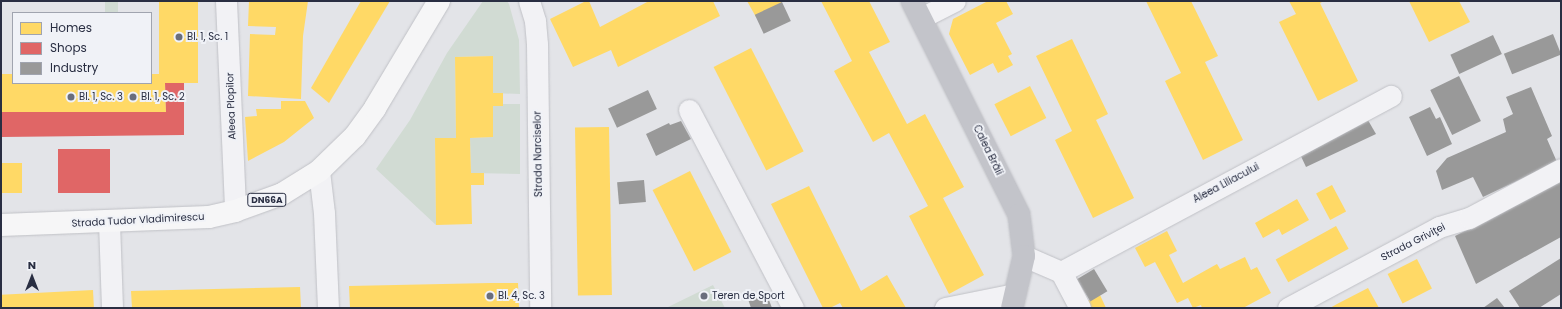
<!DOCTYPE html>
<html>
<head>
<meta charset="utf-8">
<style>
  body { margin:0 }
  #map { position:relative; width:1562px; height:309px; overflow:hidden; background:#e3e4e8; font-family:Poppins,sans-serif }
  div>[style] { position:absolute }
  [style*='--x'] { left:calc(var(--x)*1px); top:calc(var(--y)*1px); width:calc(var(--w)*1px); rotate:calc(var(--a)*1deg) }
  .green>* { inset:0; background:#d1dbd3; transform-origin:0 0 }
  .homes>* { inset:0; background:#ffd966; transform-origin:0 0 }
  .shops>* { inset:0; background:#e06666; transform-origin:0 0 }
  .industry>* { inset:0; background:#999; transform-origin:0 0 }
  .roads { filter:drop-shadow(0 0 1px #c0c1c6) drop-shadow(0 0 1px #c0c1c6) }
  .minor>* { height:21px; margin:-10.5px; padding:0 10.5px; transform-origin:10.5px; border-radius:10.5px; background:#f2f2f5 }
  .secondary>* { height:22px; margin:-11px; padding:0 11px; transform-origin:11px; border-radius:11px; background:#c3c4ca }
  .primary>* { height:22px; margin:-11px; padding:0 11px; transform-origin:11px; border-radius:11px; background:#f6f6f7 }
  .dots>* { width:11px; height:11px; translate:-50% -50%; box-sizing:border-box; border:2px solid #f0f2f7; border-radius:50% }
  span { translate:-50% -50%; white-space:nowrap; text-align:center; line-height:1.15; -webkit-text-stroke:4px #f0f2f7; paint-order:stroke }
  .shield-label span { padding:1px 3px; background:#f0f2f7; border:1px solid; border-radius:3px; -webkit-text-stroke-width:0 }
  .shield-label { font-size:9px; color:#292e42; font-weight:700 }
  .poi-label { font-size:10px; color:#292e42 }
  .left { translate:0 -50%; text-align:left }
  .street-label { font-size:10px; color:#292e42 }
  .frame { position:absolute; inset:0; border:2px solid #292e42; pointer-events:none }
  .legend { position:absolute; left:12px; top:12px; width:140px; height:72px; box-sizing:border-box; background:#f0f2f7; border:1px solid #a0a4af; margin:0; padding:5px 7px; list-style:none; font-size:12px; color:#292e42 }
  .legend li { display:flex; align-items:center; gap:8px; height:20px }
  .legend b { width:20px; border:1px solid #a0a4af }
  .north { position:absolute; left:12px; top:257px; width:40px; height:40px; -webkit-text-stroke:3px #f0f2f7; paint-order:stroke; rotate:0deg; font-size:11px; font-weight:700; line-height:16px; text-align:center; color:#292e42 }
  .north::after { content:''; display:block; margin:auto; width:14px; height:18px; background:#292e42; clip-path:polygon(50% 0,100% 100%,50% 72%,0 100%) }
</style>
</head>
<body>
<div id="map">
  <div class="green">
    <div style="left:105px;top:1px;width:13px;height:12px"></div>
    <div style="clip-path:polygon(483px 1px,507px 1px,509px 4px,519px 40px,520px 94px,493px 93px,493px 56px,455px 57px,456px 138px,435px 138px,436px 225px,376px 169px,410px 120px,447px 53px)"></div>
    <div style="clip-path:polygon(503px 104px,520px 104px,520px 174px,471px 173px,470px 138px,493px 137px,493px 106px,502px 106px)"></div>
    <div style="clip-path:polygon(713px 285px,725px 308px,666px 308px)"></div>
  </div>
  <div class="homes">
    <div style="clip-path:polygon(159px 1px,198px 1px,198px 83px,165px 83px,166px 112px,1px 112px,1px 74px,13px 74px,13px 83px,151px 83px,151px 74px,159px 74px)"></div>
    <div style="clip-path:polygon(249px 1px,308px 1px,303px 36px,301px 99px,248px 96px,250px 34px,275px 35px,276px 27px,248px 26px)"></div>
    <div style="clip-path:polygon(361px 1px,390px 1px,329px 103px,311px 88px)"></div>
    <div style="clip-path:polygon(586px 1px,589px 1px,600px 27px,649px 1px,713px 1px,720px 16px,618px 67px,611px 50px,573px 67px,550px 19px)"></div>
    <div style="clip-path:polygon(747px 1px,784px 1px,756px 17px)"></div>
    <div style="clip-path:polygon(821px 1px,869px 1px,890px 42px,869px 52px,907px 124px,925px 114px,964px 187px,943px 198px,984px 275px,949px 294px,909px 216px,928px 206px,889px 133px,873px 142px,834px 71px,852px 61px)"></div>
    <div style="clip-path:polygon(988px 1px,1006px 1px,1013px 14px,996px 23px,1012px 54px,1008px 56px,1013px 65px,998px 73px,993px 63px,970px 75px,949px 34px,953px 19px)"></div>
    <div style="clip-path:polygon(1146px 1px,1191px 1px,1218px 56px,1205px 62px,1243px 140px,1203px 160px,1165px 81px,1181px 73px)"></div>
    <div style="clip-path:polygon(1289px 1px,1324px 1px,1320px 3px,1358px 81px,1318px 101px,1279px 22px,1296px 14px)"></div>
    <div style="clip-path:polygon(1409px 1px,1459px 1px,1470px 22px,1429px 42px)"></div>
    <div style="clip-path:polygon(1072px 39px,1108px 114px,1096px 120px,1134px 198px,1093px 218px,1055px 140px,1072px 131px,1036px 56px)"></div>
    <div style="left:751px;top:48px;width:116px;height:42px;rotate:63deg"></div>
    <div style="clip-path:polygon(493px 56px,493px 93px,503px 93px,503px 106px,493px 106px,493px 137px,470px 138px,471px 173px,484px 173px,484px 185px,471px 185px,472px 224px,436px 225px,435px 138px,456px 138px,455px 57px)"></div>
    <div style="left:1030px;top:86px;width:36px;height:40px;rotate:63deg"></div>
    <div style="clip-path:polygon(281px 101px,305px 101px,314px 118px,284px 142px,248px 161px,245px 117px,257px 116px,256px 109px,281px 109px)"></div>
    <div style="left:609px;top:127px;width:168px;height:34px;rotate:89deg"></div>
    <div style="left:1px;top:163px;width:21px;height:30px"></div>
    <div style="left:690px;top:171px;width:91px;height:42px;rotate:63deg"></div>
    <div style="left:1332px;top:185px;width:30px;height:18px;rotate:62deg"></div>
    <div style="clip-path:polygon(809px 186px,861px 291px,887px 275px,906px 308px,843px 308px,840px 303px,830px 308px,823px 308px,771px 204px)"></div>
    <div style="clip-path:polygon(1297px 199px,1309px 220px,1282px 235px,1279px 229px,1263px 238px,1255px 223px)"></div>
    <div style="left:1336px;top:226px;width:26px;height:69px;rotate:61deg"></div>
    <div style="clip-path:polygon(1167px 231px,1177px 251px,1169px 255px,1183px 283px,1217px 264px,1220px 269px,1245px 257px,1251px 270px,1257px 267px,1271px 293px,1243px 308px,1202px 308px,1201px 305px,1193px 308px,1188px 298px,1177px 303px,1155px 262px,1145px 267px,1135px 248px)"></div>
    <div style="left:1417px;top:259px;width:33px;height:33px;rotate:63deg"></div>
    <div style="clip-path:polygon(490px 283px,518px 283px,519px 308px,350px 308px,349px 286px)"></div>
    <div style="clip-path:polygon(300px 287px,301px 308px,132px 308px,131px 291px)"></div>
    <div style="clip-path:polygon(1368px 288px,1379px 308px,1330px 308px,1337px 304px)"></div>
    <div style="left:93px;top:290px;width:18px;height:92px;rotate:87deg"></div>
    <div style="clip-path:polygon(1100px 295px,1106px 308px,1090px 308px,1087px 301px)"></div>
  </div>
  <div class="shops">
    <div style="clip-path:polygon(165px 83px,184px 83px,184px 135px,1px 137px,1px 112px,166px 112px)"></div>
    <div style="left:58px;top:149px;width:52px;height:44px"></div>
  </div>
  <div class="industry">
    <div style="left:782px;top:2px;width:21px;height:30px;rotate:65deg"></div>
    <div style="left:1553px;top:34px;width:22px;height:53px;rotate:68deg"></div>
    <div style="left:1493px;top:35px;width:21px;height:47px;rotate:65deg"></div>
    <div style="left:1459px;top:76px;width:50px;height:32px;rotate:64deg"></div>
    <div style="clip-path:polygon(1531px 87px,1552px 136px,1547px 139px,1557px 162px,1483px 197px,1473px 177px,1442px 190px,1436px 171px,1447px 158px,1506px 132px,1503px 119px,1513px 114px,1506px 97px)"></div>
    <div style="left:648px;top:90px;width:21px;height:44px;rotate:65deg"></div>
    <div style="clip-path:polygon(1430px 107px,1436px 119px,1440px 117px,1452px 144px,1427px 156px,1409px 117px)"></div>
    <div style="clip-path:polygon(1365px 115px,1376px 134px,1306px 167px,1299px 152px)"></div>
    <div style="clip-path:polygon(681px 121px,691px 139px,656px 156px,646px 134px,669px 123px,670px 125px)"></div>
    <div style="left:644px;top:180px;width:22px;height:27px;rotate:85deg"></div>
    <div style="clip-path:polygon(1561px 181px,1561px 237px,1476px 284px,1455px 236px)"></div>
    <div style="clip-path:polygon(1561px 258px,1561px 294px,1539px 308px,1520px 308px,1509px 291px)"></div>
    <div style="left:1094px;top:269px;width:26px;height:20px;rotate:59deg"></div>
    <div style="clip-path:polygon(766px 292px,772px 308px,751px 308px,748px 299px)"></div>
    <div style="clip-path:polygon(1497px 298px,1505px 308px,1483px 308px)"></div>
  </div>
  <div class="roads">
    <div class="minor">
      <div style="--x:226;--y:1;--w:210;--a:87.5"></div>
      <div style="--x:529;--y:1;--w:21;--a:73"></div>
      <div style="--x:535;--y:21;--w:23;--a:85"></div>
      <div style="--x:537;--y:44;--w:264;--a:89.3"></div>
      <div style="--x:921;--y:18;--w:38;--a:-27"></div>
      <div style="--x:689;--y:110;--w:224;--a:62.3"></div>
      <div style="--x:319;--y:171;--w:42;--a:83.2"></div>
      <div style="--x:324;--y:213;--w:95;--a:87.6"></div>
      <div style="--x:109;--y:222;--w:86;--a:88"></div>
      <div style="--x:1024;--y:256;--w:40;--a:23.4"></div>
      <div style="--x:1061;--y:272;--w:41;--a:62.2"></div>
      <div style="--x:1061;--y:272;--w:374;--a:-28.1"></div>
      <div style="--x:945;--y:308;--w:71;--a:-11.3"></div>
      <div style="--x:1288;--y:308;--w:171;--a:-28.2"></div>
      <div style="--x:1439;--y:227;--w:31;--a:-17"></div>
      <div style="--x:1469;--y:218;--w:104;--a:-28"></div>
    </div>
    <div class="secondary">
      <div style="--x:912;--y:1;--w:239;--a:63.4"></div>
      <div style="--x:1019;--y:215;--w:41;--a:83"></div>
      <div style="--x:1024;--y:256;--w:53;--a:103"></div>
    </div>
    <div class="primary">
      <div style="--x:1;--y:225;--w:208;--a:-2.2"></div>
      <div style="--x:209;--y:217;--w:27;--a:-13"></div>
      <div style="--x:235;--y:211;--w:50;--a:-19.9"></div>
      <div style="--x:282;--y:194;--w:44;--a:-31.9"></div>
      <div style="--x:319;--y:171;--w:50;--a:-44.2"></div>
      <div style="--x:355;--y:136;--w:34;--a:-54"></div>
      <div style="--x:375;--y:108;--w:125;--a:-59.1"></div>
    </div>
  </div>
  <div class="dots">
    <div style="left:179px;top:37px;background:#6a6e7c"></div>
    <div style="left:71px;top:97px;background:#6a6e7c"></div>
    <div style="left:133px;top:97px;background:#6a6e7c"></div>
    <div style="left:490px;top:296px;background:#6a6e7c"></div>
    <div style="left:704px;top:296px;background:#6a6e7c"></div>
  </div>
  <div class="shield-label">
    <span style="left:267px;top:200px">DN66A</span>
  </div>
  <div class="poi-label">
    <span class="left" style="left:187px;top:37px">Bl. 1, Sc. 1</span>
    <span class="left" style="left:79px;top:97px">Bl. 1, Sc. 3</span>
    <span class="left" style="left:141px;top:97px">Bl. 1, Sc. 2</span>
    <span class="left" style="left:498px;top:296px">Bl. 4, Sc. 3</span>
    <span class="left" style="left:712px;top:296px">Teren de Sport</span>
  </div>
  <div class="street-label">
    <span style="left:231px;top:106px;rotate:-92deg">Aleea Plopilor</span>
    <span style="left:988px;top:150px;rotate:64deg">Calea Brăii</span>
    <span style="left:538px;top:154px;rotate:-91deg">Strada Narciselor</span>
    <span style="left:1226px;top:183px;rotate:-28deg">Aleea Liliacului</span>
    <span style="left:138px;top:220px;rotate:-3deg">Strada Tudor Vladimirescu</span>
    <span style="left:1413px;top:242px;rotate:-27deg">Strada Griviţei</span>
  </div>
  <div class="frame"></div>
  <ul class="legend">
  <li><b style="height:11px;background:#ffd966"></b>Homes</li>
  <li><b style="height:11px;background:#e06666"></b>Shops</li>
  <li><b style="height:11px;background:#999"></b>Industry</li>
  </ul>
  <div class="north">N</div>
</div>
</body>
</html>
